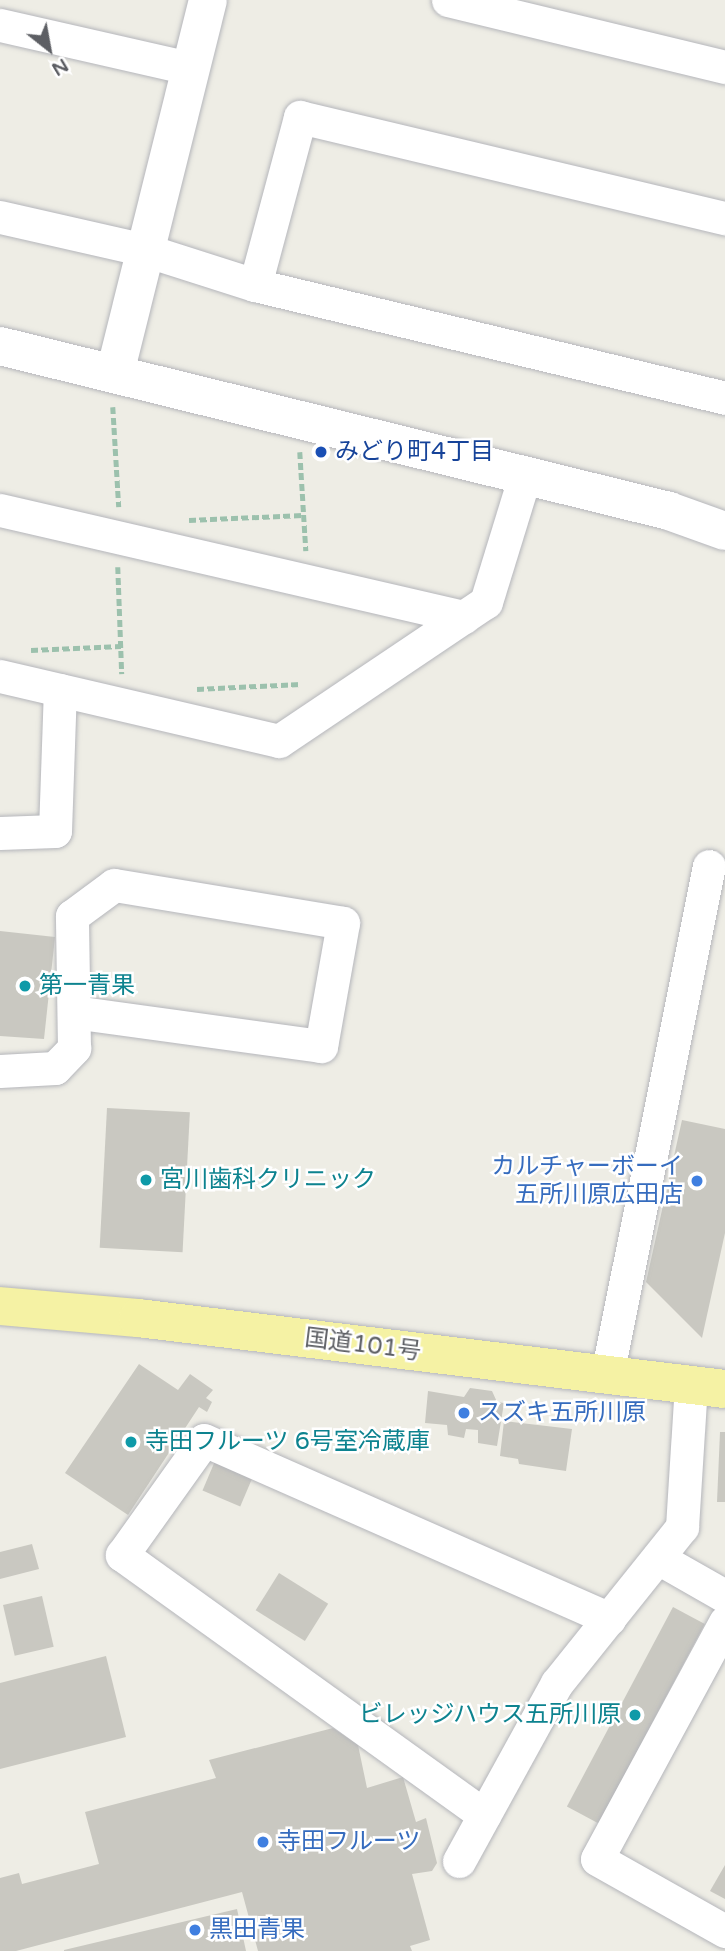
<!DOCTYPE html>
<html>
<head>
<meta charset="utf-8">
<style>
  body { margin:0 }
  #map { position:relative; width:725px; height:1951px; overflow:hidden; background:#eeede5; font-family:"Varela Round","Noto Sans JP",sans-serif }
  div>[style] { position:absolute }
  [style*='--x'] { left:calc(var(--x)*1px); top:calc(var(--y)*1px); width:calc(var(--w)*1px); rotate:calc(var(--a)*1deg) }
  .building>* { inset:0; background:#c9c8c1; transform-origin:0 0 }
  .path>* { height:4.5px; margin-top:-2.25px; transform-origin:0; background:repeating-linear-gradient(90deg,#9cc1ad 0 7px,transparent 0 10.5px) }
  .roads { filter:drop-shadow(0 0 2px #b5b6bb) drop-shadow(0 0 2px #b5b6bb) }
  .minor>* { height:33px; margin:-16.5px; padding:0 16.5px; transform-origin:16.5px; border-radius:16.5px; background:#fff }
  .tertiary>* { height:38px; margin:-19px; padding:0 19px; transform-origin:19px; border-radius:19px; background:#fff }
  .trunk>* { height:38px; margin:-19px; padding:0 19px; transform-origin:19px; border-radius:19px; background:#f5f2a4 }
  .dots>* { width:19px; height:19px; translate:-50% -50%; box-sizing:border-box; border:4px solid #fff; border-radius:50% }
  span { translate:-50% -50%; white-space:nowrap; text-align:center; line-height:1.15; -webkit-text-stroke:5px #fff; paint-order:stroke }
  .transit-label { font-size:24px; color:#164399 }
  .left { translate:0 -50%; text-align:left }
  .culture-label { font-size:24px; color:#0d838f }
  .right { translate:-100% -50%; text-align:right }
  .shop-label { font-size:24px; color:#366cbe }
  .street-label { font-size:24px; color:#5d5f64 }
  .north { position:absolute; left:14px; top:14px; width:70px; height:70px; -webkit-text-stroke:5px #fff; paint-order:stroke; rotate:149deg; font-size:19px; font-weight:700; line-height:28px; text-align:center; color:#5d5f64 }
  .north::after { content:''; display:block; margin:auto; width:24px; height:32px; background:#5d5f64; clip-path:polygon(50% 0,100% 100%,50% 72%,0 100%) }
</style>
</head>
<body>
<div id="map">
  <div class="building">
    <div style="clip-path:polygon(0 931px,55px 937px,44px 1039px,0 1036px)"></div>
    <div style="left:107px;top:1108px;width:83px;height:140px;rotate:3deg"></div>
    <div style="clip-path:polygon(682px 1120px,725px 1129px,725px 1233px,702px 1338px,646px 1282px)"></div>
    <div style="clip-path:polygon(139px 1364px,178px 1390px,190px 1374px,213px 1390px,206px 1398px,212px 1402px,207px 1412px,199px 1407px,128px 1515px,65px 1473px)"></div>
    <div style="clip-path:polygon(470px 1388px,492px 1391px,497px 1402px,504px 1403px,497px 1446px,478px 1443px,478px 1430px,466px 1429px,464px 1438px,448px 1435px,447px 1425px,425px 1423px,428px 1391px,464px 1397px)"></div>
    <div style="clip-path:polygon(504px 1421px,572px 1429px,566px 1471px,519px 1464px,518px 1459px,500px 1456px)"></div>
    <div style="clip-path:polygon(720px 1432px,725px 1432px,725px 1502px,717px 1502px)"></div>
    <div style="left:215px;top:1461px;width:41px;height:32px;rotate:23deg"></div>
    <div style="clip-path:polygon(32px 1544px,39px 1569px,0 1579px,0 1552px)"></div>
    <div style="left:279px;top:1573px;width:58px;height:44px;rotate:32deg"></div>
    <div style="left:42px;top:1596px;width:52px;height:40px;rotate:77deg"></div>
    <div style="left:673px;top:1607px;width:36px;height:226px;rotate:28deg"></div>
    <div style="clip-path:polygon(106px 1656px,126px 1737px,0 1769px,0 1683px)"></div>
    <div style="clip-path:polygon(333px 1728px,358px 1745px,367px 1788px,403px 1777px,416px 1822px,426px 1818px,437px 1863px,432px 1871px,412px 1874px,430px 1940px,410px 1946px,412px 1951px,258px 1951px,242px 1892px,16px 1951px,0 1951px,0 1878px,19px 1873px,22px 1884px,99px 1864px,85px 1812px,216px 1778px,209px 1760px)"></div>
    <div style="clip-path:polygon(725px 1865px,725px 1899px,710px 1891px)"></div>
    <div style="clip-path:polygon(237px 1909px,246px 1951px,64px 1951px,64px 1950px)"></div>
  </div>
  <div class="path">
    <div style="--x:113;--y:407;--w:100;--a:86.6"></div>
    <div style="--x:300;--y:452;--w:99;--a:86.5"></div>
    <div style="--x:189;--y:520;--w:114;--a:-2.5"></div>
    <div style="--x:118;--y:567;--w:107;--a:87.9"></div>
    <div style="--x:31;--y:650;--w:90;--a:-2.5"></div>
    <div style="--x:197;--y:689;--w:104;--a:-2.8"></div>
  </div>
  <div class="roads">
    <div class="minor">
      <div style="--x:448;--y:0;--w:285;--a:13.6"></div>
      <div style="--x:0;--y:25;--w:195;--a:12.8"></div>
      <div style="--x:0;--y:217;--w:149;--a:12.8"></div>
      <div style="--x:145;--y:250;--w:115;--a:17.7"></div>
      <div style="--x:255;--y:285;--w:483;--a:13.5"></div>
      <div style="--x:255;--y:285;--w:174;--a:-75"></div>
      <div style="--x:300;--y:117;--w:437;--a:13.4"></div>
      <div style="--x:0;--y:510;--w:476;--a:13"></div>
      <div style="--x:0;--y:676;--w:286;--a:13.1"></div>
      <div style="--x:279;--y:741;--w:249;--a:-33.9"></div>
      <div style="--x:486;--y:602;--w:133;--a:-72.9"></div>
      <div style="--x:0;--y:833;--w:55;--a:-2.1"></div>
      <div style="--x:55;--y:831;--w:141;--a:-88"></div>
      <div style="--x:0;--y:1071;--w:55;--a:-3.1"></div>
      <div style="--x:55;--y:1068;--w:28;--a:-46"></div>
      <div style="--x:74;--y:1048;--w:132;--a:-90.9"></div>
      <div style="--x:72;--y:916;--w:52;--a:-36.4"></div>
      <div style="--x:114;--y:885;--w:232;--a:9.4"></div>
      <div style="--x:343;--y:923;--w:125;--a:100.1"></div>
      <div style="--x:321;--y:1046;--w:249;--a:-172.2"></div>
      <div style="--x:607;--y:1375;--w:519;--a:-78.67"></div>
      <div style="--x:658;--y:1558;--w:77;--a:29.6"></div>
      <div style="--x:725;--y:1622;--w:269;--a:118.4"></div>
      <div style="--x:597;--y:1859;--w:147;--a:29.4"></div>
      <div style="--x:484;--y:1815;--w:446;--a:-144.3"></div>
      <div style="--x:122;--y:1555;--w:141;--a:-54.5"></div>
      <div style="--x:204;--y:1440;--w:443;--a:23.8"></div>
      <div style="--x:459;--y:1861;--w:203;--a:-61.2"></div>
      <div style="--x:557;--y:1683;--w:200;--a:-51.3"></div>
      <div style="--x:682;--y:1527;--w:142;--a:-86.4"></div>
    </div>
    <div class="tertiary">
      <div style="--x:0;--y:346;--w:689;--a:13.85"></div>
      <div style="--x:669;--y:511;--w:59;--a:19.7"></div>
      <div style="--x:115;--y:373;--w:384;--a:-76"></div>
    </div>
    <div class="trunk">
      <div style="--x:0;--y:1306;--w:139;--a:5"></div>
      <div style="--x:138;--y:1318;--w:591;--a:6.9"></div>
    </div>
  </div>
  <div class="dots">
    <div style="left:321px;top:452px;background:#1a4fb4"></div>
    <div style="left:25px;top:986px;background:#0f9aa8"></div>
    <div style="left:146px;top:1180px;background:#0f9aa8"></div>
    <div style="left:697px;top:1181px;background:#3f7fe0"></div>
    <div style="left:464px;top:1413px;background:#3f7fe0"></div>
    <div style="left:131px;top:1442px;background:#0f9aa8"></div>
    <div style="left:635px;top:1715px;background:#0f9aa8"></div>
    <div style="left:263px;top:1842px;background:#3f7fe0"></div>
    <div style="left:195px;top:1930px;background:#3f7fe0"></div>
  </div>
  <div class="transit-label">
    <span class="left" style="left:335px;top:452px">みどり町4丁目</span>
  </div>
  <div class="culture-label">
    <span class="left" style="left:39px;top:986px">第一青果</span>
    <span class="left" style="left:160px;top:1180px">宮川歯科クリニック</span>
    <span class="left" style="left:145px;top:1442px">寺田フルーツ 6号室冷蔵庫</span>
    <span class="right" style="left:621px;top:1715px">ビレッジハウス五所川原</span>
  </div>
  <div class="shop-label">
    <span class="right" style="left:683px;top:1181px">カルチャーボーイ<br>五所川原広田店</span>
    <span class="left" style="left:478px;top:1413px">スズキ五所川原</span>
    <span class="left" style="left:277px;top:1842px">寺田フルーツ</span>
    <span class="left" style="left:209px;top:1930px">黒田青果</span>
  </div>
  <div class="street-label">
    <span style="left:363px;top:1345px;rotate:7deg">国道101号</span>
  </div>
  <div class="north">N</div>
</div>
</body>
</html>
